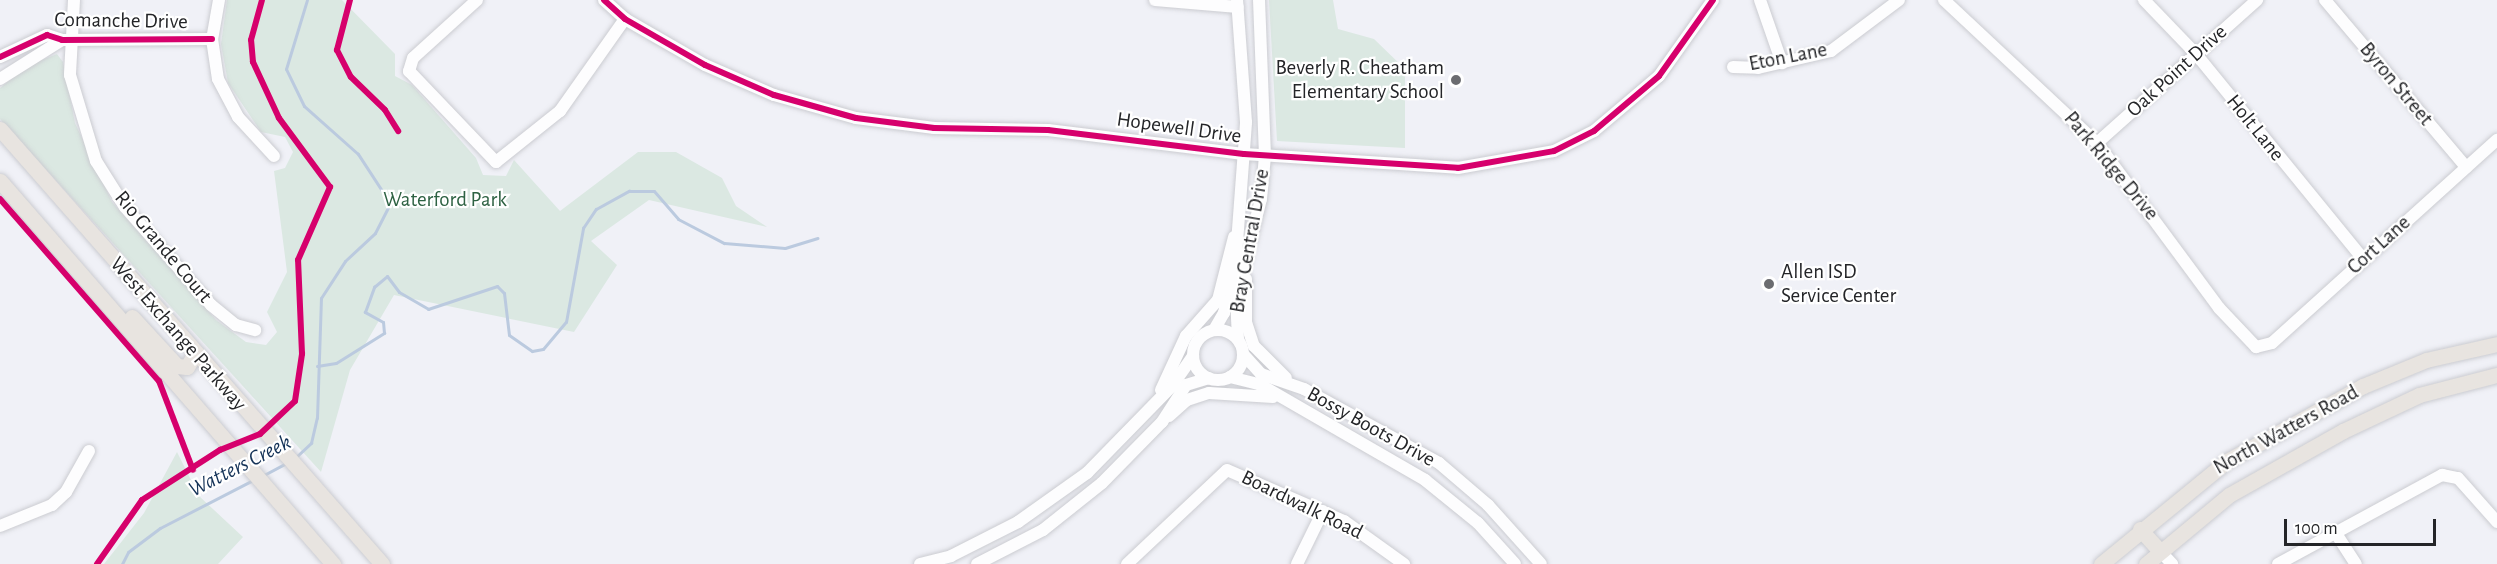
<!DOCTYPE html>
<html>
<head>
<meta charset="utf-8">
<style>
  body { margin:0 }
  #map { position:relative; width:2497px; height:564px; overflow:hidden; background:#f0f1f7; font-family:"Alegreya Sans",sans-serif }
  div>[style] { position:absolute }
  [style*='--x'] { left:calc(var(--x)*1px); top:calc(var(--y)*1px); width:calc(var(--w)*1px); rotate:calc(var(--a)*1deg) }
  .green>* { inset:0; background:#dbe8e2 }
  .stream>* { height:3px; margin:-1.5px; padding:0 1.5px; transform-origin:1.5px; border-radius:1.5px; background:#bbcadf }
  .roads { filter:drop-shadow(0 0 2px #cbccd1) drop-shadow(0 0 2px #cbccd1) }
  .minor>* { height:12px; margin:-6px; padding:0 6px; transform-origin:6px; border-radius:6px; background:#fdfdfe }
  .minor>.ring { margin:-6px; padding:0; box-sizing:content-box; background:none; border:12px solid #fdfdfe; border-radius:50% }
  .major>* { height:15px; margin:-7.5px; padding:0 7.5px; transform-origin:7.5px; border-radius:7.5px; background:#e8e4e0 }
  .cycleway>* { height:6px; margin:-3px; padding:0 3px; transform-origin:3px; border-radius:3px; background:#d6006c }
  .dots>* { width:16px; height:16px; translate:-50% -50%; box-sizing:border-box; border:3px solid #fff; border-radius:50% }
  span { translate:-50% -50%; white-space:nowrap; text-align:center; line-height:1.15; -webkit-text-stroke:4.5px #fff; paint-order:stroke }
  .street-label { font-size:21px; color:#242528 }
  .poi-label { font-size:21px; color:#242528 }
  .right { translate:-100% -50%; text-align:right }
  .left { translate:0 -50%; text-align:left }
  .park-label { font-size:21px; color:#2e6243 }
  .water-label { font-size:22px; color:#143257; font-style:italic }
  .scale { position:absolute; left:2284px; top:519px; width:152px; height:27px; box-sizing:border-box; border:3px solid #242528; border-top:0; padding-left:8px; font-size:18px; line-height:21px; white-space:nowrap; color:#242528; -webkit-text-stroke:4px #fff; paint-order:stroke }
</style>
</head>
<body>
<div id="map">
  <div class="green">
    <div style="clip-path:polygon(227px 0,342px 0,395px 54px,395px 76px,412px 85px,476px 158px,483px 175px,506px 176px,514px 160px,560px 211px,638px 152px,676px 152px,722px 178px,736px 206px,767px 227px,649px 200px,591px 241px,617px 265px,574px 332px,394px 295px,350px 370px,321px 472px,0 119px,0 88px,29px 65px,57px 54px,63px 62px,75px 123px,112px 202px,216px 320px,246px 342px,266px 345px,277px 332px,267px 312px,287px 272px,274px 171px,285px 168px,293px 152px,285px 137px,261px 132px,228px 83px,221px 44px)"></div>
    <div style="clip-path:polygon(1269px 0,1333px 0,1338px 29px,1374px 39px,1405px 69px,1405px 148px,1277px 141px)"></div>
    <div style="clip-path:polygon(177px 452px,199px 496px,243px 537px,218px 564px,104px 564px,144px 513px)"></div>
  </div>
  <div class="stream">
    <div style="--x:317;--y:366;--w:19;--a:-9"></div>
    <div style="--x:336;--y:363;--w:57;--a:-32"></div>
    <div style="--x:384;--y:333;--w:11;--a:-95"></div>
    <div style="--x:383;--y:322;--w:21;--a:-151"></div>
    <div style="--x:365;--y:312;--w:27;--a:-70"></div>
    <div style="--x:374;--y:287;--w:17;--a:-40"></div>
    <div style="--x:387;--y:276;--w:20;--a:53"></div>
    <div style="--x:399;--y:292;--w:34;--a:30"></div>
    <div style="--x:428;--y:309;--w:73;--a:-18.4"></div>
    <div style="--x:497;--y:286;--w:10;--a:45"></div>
    <div style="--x:504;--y:293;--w:42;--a:83.2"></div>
    <div style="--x:509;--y:335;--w:28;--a:35"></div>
    <div style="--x:532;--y:351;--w:11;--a:-10"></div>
    <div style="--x:543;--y:349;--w:35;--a:-50"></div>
    <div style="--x:566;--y:322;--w:96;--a:-79.7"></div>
    <div style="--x:583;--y:228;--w:23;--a:-56"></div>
    <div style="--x:596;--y:209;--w:38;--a:-29"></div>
    <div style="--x:629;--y:191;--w:25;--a:0"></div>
    <div style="--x:654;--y:191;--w:37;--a:49"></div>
    <div style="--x:678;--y:219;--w:52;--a:27.6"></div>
    <div style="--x:724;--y:243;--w:61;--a:4.7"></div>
    <div style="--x:785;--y:248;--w:34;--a:-17"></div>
    <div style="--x:296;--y:457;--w:21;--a:-43"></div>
    <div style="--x:311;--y:443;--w:26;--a:-77"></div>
    <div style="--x:317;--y:418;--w:120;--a:-88.1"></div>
    <div style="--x:321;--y:298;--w:44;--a:-57"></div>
    <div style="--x:345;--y:261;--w:41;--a:-43"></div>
    <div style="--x:375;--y:233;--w:34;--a:-63"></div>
    <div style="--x:390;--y:203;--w:59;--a:-123.1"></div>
    <div style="--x:358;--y:154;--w:72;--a:-138.4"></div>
    <div style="--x:304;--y:106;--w:41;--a:-115.9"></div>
    <div style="--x:286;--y:69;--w:72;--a:-73.1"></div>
    <div style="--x:262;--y:476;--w:30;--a:-28"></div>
    <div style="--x:122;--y:564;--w:13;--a:-63"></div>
    <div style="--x:128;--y:552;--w:40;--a:-37"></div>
    <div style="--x:160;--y:528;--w:105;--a:-27.3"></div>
  </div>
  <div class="roads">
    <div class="minor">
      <div style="--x:74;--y:0;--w:75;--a:93.1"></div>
      <div style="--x:70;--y:75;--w:90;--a:73.2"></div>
      <div style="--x:96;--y:161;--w:54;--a:57.8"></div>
      <div style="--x:125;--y:207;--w:130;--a:48.7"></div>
      <div style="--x:211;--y:305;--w:32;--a:39"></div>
      <div style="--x:236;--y:325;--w:20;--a:15"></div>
      <div style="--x:219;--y:0;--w:40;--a:100"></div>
      <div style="--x:212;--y:39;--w:40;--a:81.5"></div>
      <div style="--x:218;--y:79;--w:43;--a:62.2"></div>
      <div style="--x:238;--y:117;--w:53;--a:47.3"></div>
      <div style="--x:477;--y:0;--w:86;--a:137.8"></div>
      <div style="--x:413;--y:58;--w:14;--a:107"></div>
      <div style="--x:409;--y:71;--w:126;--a:46.3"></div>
      <div style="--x:496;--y:162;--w:82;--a:-38.6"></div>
      <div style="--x:560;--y:111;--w:113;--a:-54.8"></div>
      <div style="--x:604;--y:0;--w:28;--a:42"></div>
      <div style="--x:625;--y:19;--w:92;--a:29.9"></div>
      <div style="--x:705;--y:65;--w:75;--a:23.5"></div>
      <div style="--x:774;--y:95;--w:85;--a:15.7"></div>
      <div style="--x:856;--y:118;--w:79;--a:7.3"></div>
      <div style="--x:934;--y:128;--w:114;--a:1"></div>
      <div style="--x:1048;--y:130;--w:197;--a:7"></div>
      <div style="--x:1244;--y:154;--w:214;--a:3.7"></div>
      <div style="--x:1458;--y:168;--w:97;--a:-10"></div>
      <div style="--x:1554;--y:151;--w:45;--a:-26.6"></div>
      <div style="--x:1594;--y:131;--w:85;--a:-40.2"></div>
      <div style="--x:1659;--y:76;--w:93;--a:-54.6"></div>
      <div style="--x:1155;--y:0;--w:83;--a:4.8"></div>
      <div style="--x:1760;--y:0;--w:67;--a:70.8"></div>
      <div style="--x:1944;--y:0;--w:209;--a:43.1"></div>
      <div style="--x:2097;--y:143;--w:205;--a:53.5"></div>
      <div style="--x:2219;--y:308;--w:54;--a:46.5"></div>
      <div style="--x:2256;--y:347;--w:16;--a:-14"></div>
      <div style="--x:2272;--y:343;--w:303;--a:-42.1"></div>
      <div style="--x:2144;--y:0;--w:75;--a:46.1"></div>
      <div style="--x:2196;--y:54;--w:264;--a:50.8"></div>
      <div style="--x:2325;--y:0;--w:219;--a:49.8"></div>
      <div style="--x:0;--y:57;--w:52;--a:-25.1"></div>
      <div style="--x:47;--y:35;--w:16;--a:18"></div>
      <div style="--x:62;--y:40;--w:150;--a:-0.4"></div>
      <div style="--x:1733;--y:67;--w:25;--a:2"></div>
      <div style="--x:1758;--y:68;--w:75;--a:-13.1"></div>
      <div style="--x:1831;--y:51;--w:85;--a:-36.9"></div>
      <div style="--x:0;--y:79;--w:73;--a:-32.2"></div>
      <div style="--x:2097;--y:143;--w:215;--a:-41.8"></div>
      <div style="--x:1246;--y:279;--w:43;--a:90"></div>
      <div style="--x:1246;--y:322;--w:25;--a:72"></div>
      <div style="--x:1254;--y:346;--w:45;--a:45"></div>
      <div class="ring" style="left:1193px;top:330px;width:38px;height:38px"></div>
      <div style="--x:1214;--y:330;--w:20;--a:-60"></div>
      <div style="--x:1224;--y:313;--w:58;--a:-78.1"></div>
      <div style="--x:1236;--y:256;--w:134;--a:-85.7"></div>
      <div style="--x:1246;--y:122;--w:122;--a:-94.2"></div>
      <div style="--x:1238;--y:339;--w:42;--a:-92.7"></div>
      <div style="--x:1236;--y:297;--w:101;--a:-75.7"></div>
      <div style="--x:1261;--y:199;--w:43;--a:-84.7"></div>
      <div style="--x:1265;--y:156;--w:156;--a:-92.2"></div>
      <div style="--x:1243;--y:354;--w:27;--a:48"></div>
      <div style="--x:1261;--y:374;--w:46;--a:19.2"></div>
      <div style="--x:1304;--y:389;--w:154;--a:28.7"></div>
      <div style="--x:1439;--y:463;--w:65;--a:40.6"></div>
      <div style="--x:1488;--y:505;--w:79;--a:48.1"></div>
      <div style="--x:1230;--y:377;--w:30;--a:14"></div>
      <div style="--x:1259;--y:384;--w:192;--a:30"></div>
      <div style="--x:1425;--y:480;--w:68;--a:39.1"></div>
      <div style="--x:1478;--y:523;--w:55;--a:47.9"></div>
      <div style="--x:1161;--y:390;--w:60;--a:-65.2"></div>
      <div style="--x:1186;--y:336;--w:48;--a:-48.4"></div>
      <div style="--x:1218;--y:300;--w:65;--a:-75.7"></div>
      <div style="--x:1169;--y:416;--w:24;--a:-42"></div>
      <div style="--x:1187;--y:400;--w:23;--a:-18"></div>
      <div style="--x:1209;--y:393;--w:64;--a:3.6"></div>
      <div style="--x:0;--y:526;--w:56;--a:-22"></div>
      <div style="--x:52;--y:505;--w:19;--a:-43"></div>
      <div style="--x:66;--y:492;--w:47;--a:-60.7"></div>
      <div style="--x:2335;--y:532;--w:38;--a:57"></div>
      <div style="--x:2160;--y:551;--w:18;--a:47"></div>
      <div style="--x:920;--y:564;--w:32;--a:-14"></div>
      <div style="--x:951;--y:556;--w:75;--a:-26.9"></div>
      <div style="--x:1018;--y:522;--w:85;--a:-35.4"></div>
      <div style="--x:1087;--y:473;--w:122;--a:-45.7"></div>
      <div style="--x:1172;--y:386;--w:37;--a:-55"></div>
      <div style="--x:977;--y:564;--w:74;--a:-27.3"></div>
      <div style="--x:1043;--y:530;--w:75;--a:-38.5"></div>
      <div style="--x:1102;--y:483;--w:86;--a:-45.5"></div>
      <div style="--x:1162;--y:422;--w:44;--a:-57"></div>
      <div style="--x:1186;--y:385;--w:24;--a:-17"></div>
      <div style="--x:1127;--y:564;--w:137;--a:-43.2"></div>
      <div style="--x:1227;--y:470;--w:128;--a:23.6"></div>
      <div style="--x:1344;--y:521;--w:74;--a:35.6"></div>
      <div style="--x:1297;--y:564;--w:59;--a:-63.9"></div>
      <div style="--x:2278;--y:564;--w:187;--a:-28.5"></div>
      <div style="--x:2442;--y:475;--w:16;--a:11"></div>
      <div style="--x:2458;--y:478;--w:59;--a:48.4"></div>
    </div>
    <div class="major">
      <div style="--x:0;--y:129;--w:579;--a:48.71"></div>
      <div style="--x:0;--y:181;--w:508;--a:48.99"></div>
      <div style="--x:132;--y:317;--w:67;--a:47.4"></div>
      <div style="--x:177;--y:366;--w:10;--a:6"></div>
      <div style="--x:187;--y:367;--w:16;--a:-60"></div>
      <div style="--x:2140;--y:529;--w:30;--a:48"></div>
      <div style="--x:2101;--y:564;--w:163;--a:-39.3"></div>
      <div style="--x:2227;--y:461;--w:155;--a:-28.9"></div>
      <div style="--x:2363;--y:386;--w:68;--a:-22.4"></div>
      <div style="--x:2426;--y:360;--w:73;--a:-12.7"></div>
      <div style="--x:2146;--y:564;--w:108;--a:-39.7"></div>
      <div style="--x:2229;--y:495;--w:131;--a:-29.3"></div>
      <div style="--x:2343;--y:431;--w:84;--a:-25.3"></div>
      <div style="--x:2419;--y:395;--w:81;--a:-14.4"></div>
    </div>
  </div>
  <div class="cycleway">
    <div style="--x:350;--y:0;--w:52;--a:104.6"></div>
    <div style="--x:337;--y:50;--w:30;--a:63"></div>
    <div style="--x:351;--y:77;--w:47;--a:44.1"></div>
    <div style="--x:385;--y:110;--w:25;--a:58"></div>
    <div style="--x:604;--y:0;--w:28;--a:42"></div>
    <div style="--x:625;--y:19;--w:92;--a:29.9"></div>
    <div style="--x:705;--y:65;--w:75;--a:23.5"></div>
    <div style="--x:774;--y:95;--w:85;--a:15.7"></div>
    <div style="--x:856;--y:118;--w:79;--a:7.3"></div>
    <div style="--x:934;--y:128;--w:114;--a:1"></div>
    <div style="--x:1048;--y:130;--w:197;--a:7"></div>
    <div style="--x:1244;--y:154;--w:214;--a:3.7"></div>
    <div style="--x:1458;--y:168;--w:97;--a:-10"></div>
    <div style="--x:1554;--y:151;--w:45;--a:-26.6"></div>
    <div style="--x:1594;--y:131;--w:85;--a:-40.2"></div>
    <div style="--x:1659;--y:76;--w:93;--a:-54.6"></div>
    <div style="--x:0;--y:57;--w:52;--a:-25.1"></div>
    <div style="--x:47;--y:35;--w:16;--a:18"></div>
    <div style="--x:62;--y:40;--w:150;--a:-0.4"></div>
    <div style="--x:0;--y:199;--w:242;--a:48.9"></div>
    <div style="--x:159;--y:381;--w:95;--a:69.1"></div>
    <div style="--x:97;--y:564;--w:78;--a:-54.9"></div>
    <div style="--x:142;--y:500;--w:93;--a:-32.7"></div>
    <div style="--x:220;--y:450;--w:43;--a:-21.8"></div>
    <div style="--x:260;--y:434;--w:48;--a:-43.3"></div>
    <div style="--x:295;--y:401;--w:48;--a:-81.5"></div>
    <div style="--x:302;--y:354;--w:94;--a:-92.4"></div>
    <div style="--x:298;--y:260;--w:80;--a:-66.3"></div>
    <div style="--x:330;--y:187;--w:86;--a:-126.5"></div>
    <div style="--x:279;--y:118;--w:62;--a:-114.9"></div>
    <div style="--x:253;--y:62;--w:22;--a:-95"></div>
    <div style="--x:251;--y:40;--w:41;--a:-74.6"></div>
  </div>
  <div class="dots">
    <div style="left:1456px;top:80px;background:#6b6c70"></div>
    <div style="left:1769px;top:284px;background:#6b6c70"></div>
  </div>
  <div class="street-label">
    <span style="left:121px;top:21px;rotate:1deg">Comanche Drive</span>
    <span style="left:1788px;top:57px;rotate:-11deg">Eton Lane</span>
    <span style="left:2177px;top:71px;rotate:-42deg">Oak Point Drive</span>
    <span style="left:2396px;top:84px;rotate:50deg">Byron Street</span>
    <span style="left:1179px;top:128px;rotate:8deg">Hopewell Drive</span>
    <span style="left:2255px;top:128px;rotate:51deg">Holt Lane</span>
    <span style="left:2111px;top:166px;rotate:50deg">Park Ridge Drive</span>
    <span style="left:1250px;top:241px;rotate:-80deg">Bray Central Drive</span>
    <span style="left:2379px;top:245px;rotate:-42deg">Cort Lane</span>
    <span style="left:163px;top:247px;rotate:50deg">Rio Grande Court</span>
    <span style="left:178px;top:334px;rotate:49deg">West Exchange Parkway</span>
    <span style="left:1371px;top:427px;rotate:29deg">Bossy Boots Drive</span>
    <span style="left:2286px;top:430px;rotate:-29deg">North Watters Road</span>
    <span style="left:1302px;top:505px;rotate:26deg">Boardwalk Road</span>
  </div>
  <div class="poi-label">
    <span class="right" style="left:1444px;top:80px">Beverly R. Cheatham<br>Elementary School</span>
    <span class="left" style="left:1781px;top:284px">Allen ISD<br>Service Center</span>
  </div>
  <div class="park-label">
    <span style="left:445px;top:200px">Waterford Park</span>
  </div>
  <div class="water-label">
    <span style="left:240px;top:466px;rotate:-27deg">Watters Creek</span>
  </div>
  <div class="scale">100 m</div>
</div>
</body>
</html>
